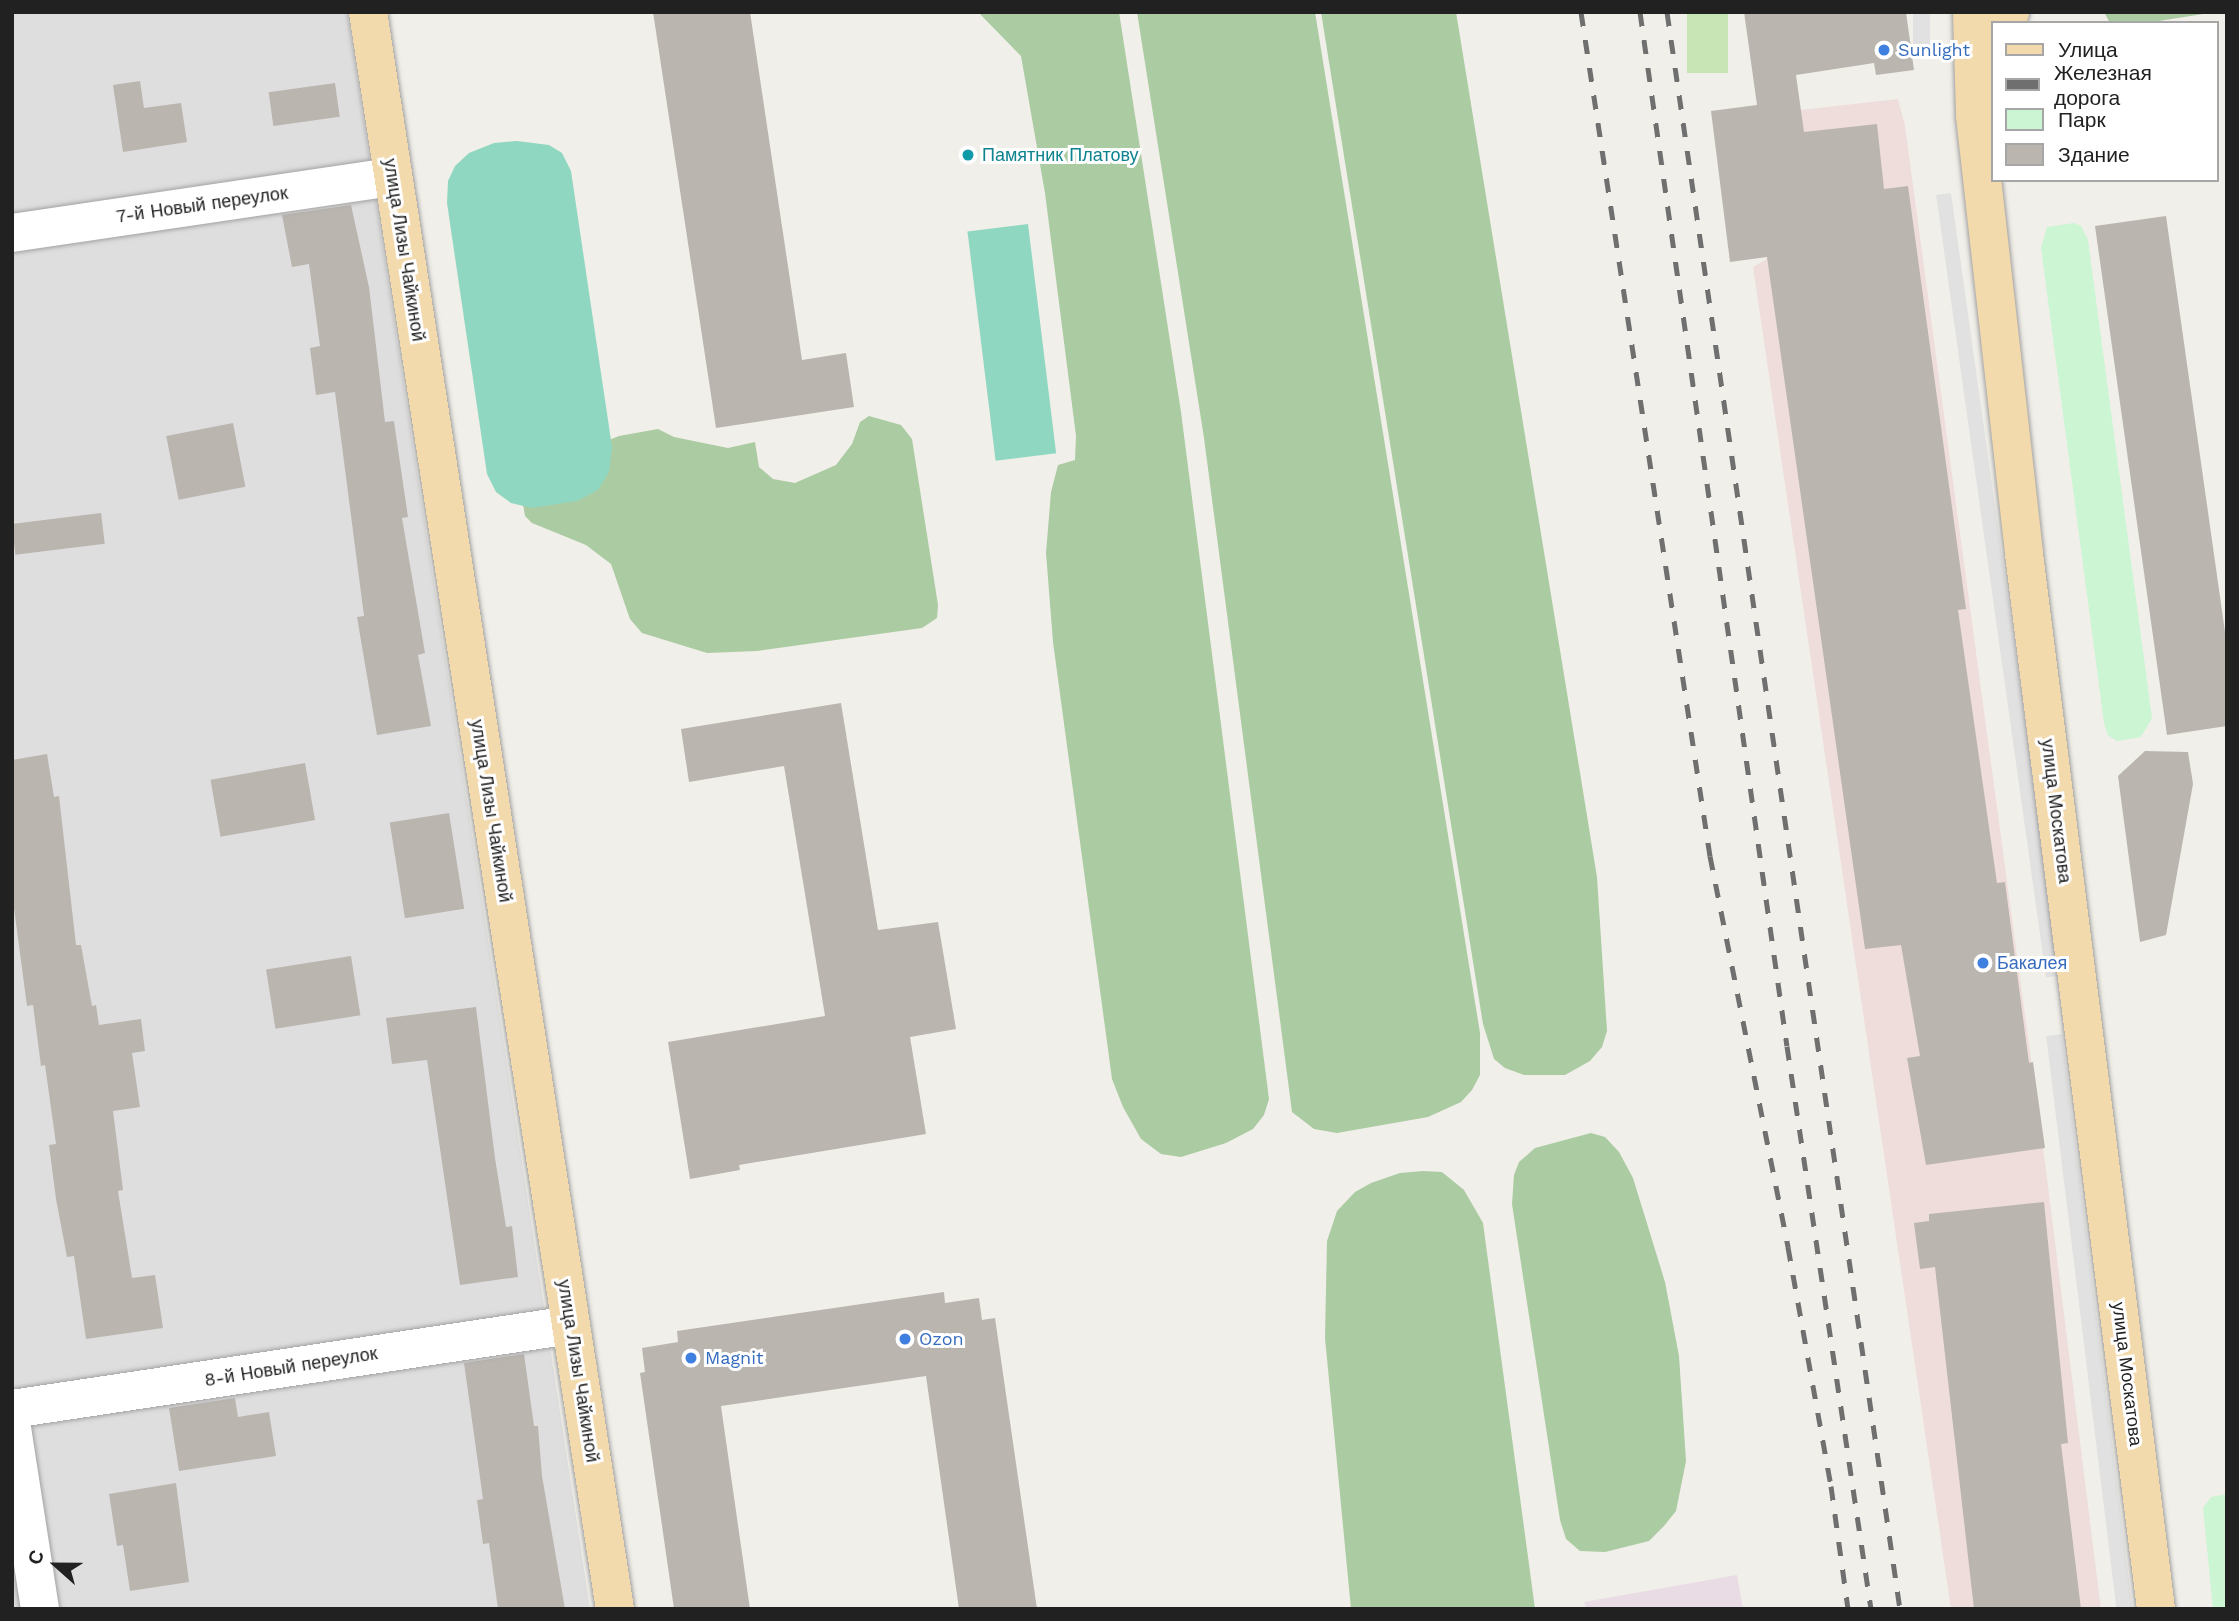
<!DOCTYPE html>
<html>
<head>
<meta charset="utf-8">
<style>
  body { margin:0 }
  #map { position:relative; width:2239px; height:1621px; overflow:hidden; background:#f1efe9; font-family:"Work Sans",sans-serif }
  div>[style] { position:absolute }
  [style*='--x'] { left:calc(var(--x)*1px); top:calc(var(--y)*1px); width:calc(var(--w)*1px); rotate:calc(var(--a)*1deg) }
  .residential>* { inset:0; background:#dfdede }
  .commercial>* { inset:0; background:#efdddb }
  .industrial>* { inset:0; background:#e9dce5 }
  .grass>* { inset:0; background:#c8e5b5; transform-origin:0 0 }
  .forest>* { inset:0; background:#abcba2 }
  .park>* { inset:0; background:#ccf5d3 }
  .pitch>* { inset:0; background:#90d7c1; transform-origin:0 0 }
  .parking>* { inset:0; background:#e1e1e1; transform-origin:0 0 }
  .building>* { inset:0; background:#bab5af; transform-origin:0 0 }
  .roads { filter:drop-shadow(0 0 2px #a2a2a2) drop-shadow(0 0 2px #a2a2a2) }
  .minor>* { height:38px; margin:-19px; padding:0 19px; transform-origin:19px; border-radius:19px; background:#fff }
  .major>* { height:38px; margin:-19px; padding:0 19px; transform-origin:19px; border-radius:19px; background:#f3daac }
  .rail>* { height:5px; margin-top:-2.5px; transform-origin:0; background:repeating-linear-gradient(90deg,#6f6f6f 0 14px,transparent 0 28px) }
  .dots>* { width:19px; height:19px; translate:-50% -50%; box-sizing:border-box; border:4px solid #fff; border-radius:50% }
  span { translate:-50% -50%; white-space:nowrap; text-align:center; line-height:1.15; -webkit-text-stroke:6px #fff; paint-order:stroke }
  .shop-label { font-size:18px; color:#366cbe }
  .left { translate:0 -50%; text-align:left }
  .culture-label { font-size:18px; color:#0d838f }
  .street-label { font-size:18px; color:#212121 }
  .frame { position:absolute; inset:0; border:14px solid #212121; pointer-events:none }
  .legend { position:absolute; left:1991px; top:21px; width:228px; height:161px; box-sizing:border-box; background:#fff; border:2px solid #a6a6a6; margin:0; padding:9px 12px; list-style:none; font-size:21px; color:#212121 }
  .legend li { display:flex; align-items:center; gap:14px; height:35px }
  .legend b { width:35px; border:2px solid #a6a6a6 }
  .north { position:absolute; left:21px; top:1530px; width:70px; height:70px; -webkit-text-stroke:5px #fff; paint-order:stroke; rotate:291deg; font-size:19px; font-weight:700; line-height:28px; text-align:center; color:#212121 }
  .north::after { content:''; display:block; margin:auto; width:24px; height:32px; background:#212121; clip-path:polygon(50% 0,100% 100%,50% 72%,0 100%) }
</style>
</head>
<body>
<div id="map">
  <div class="residential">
    <div style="clip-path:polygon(12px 12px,347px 12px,590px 1609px,12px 1609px)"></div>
  </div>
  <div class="commercial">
    <div style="clip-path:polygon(1898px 99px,1905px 126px,2046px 1170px,2101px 1609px,1951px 1609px,1753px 267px,1767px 259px,1747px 116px)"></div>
  </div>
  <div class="industrial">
    <div style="clip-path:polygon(1737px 1575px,1743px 1609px,1586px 1609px,1584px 1602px)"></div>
  </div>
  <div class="grass">
    <div style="left:1687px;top:12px;width:41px;height:61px"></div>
  </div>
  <div class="forest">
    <div style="clip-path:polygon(978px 12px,1119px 12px,1181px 412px,1269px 1099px,1264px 1115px,1253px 1129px,1226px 1143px,1181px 1157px,1161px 1154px,1141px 1139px,1123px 1107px,1112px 1079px,1053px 642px,1046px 553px,1051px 492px,1058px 465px,1075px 460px,1076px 436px,1045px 193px,1021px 56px)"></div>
    <div style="clip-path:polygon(1137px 12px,1315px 12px,1480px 1033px,1480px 1075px,1472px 1090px,1461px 1102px,1428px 1117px,1337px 1133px,1314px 1129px,1292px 1112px,1204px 438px)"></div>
    <div style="clip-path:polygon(1321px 12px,1456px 12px,1597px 877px,1607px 1031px,1602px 1047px,1590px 1061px,1565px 1075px,1524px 1075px,1505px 1068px,1494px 1059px,1483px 1024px)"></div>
    <div style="clip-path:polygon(2104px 12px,2216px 12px,2146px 23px,2110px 23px)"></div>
    <div style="clip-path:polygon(869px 416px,901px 425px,912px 439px,938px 605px,937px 618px,922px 628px,757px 651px,707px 653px,642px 633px,630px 619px,611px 564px,586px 545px,532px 523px,525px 516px,522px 498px,599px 444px,619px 436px,658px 429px,674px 437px,728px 448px,755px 442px,759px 467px,773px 479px,795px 483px,836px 465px,852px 444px,860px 422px)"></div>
    <div style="clip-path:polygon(1591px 1133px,1605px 1137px,1619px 1152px,1633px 1178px,1665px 1282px,1679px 1356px,1686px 1461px,1676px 1511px,1664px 1526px,1649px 1541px,1605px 1552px,1580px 1551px,1566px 1539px,1560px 1520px,1512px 1204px,1514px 1175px,1519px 1162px,1535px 1148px)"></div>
    <div style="clip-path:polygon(1423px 1171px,1442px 1172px,1464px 1190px,1483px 1223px,1535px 1609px,1351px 1609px,1325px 1338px,1327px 1241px,1337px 1211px,1355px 1192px,1371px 1183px,1400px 1173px)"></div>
  </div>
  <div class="park">
    <div style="clip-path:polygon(2074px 223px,2081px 226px,2088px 240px,2152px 718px,2141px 737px,2117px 741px,2108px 735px,2104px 723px,2041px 248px,2047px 227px)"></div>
    <div style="clip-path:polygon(2227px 1494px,2227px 1609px,2213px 1609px,2203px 1508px,2211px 1497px)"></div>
  </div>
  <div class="pitch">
    <div style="clip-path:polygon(517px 141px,549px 145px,562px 153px,571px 171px,612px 447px,609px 472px,598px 490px,577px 501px,532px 508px,511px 503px,496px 492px,487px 474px,447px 203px,448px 181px,455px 166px,469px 153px,494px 143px)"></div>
    <div style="left:1028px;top:224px;width:231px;height:61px;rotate:83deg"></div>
  </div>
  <div class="parking">
    <div style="left:1913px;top:12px;width:17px;height:41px"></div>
    <div style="left:1951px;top:193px;width:790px;height:15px;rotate:82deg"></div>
    <div style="left:2062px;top:1034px;width:579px;height:16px;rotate:83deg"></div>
  </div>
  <div class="building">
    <div style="clip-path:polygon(653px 12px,750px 12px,802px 360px,846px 353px,854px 407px,716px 428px)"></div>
    <div style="clip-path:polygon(1744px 12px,1906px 12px,1914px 70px,1876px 75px,1874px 63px,1796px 75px,1804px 132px,1877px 124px,1884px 189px,1908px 186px,1966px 609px,1958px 610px,1997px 883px,2005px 882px,2029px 1063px,2033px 1062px,2045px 1148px,1926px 1165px,1907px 1058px,1920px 1056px,1901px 945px,1865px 949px,1767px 257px,1730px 262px,1711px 111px,1757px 105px)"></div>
    <div style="clip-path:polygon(140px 81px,144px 108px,181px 103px,187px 142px,123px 152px,113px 85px)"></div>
    <div style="left:335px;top:83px;width:34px;height:67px;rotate:82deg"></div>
    <div style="clip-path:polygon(351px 205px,369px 287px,385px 422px,394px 421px,399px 456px,408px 517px,402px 518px,425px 653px,418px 655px,431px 726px,377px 735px,357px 617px,364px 616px,335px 392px,316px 395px,310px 348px,320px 346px,309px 264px,292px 267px,282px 215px)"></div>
    <div style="clip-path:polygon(2166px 216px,2227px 646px,2227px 726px,2167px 735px,2095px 226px)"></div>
    <div style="left:233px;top:423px;width:65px;height:68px;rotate:79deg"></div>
    <div style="left:101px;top:513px;width:31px;height:90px;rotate:83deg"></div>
    <div style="clip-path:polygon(841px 703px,878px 930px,938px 922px,956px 1029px,910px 1037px,926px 1134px,739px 1165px,740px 1170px,690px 1179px,668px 1042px,825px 1016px,784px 766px,689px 782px,681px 729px)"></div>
    <div style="clip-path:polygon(2145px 751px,2188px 752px,2193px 784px,2166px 935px,2140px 942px,2118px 776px)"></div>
    <div style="clip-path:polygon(47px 754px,54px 797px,59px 796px,76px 945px,81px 945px,92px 1006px,96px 1005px,99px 1025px,141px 1019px,145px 1051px,132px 1053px,140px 1107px,113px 1111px,123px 1190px,118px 1191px,132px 1278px,155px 1275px,163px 1328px,86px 1339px,74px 1256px,67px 1257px,56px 1199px,49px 1145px,56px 1144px,45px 1065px,41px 1066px,33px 1005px,27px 1006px,12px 893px,12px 760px)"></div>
    <div style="left:305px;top:763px;width:58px;height:96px;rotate:80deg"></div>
    <div style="left:449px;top:813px;width:97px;height:60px;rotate:81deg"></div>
    <div style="left:351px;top:956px;width:60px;height:86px;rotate:81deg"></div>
    <div style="clip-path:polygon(476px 1007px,495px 1158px,506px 1227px,512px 1226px,518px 1277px,460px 1285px,427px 1060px,392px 1064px,386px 1018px)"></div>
    <div style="clip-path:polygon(2044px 1202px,2068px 1443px,2061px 1444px,2081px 1609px,1974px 1609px,1935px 1267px,1920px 1269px,1914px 1223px,1929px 1221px,1929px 1214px)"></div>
    <div style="clip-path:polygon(944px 1292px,945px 1303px,979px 1298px,982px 1320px,995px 1318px,1037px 1609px,959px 1609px,926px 1376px,721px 1406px,750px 1609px,674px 1609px,640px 1373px,645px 1372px,642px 1348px,678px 1342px,677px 1331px)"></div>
    <div style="clip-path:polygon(524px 1354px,534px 1426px,538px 1426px,542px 1476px,565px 1609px,498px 1609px,489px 1543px,483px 1544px,477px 1500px,483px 1499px,464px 1363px)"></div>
    <div style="clip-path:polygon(235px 1398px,238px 1417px,269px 1412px,276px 1456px,179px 1471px,169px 1408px)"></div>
    <div style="clip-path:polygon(176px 1483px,189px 1582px,130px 1591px,123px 1545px,117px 1546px,109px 1494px)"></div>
  </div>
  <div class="roads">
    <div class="minor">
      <div style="--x:12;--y:233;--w:384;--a:-8.4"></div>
      <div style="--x:12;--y:1409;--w:565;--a:-8.55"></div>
      <div style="--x:12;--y:1428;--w:183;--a:81.2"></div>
    </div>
    <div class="major">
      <div style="--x:368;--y:12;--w:1616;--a:81.21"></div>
      <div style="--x:1972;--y:12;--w:104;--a:88.3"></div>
      <div style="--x:1975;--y:116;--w:441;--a:83.6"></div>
      <div style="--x:2024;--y:554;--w:1063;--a:82.87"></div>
      <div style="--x:2002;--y:23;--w:14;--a:-54"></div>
    </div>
  </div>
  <div class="rail">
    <div style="--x:1581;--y:12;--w:854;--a:81.31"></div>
    <div style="--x:1710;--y:856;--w:399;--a:78.7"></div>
    <div style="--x:1788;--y:1247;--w:243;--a:79.8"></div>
    <div style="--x:1831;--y:1486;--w:124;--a:82.1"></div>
    <div style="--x:1640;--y:12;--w:1044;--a:81.91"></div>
    <div style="--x:1787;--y:1046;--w:569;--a:81.51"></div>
    <div style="--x:1667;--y:12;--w:1614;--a:81.7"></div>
  </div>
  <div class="dots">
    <div style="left:1884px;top:50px;background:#3f7fe0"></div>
    <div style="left:968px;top:155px;background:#0f9aa8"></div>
    <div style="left:1983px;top:963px;background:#3f7fe0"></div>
    <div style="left:905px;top:1339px;background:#3f7fe0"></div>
    <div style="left:691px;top:1358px;background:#3f7fe0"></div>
  </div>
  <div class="shop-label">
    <span class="left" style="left:1898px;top:50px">Sunlight</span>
    <span class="left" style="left:1997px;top:963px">Бакалея</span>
    <span class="left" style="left:919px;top:1339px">Ozon</span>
    <span class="left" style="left:705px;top:1358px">Magnit</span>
  </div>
  <div class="culture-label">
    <span class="left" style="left:982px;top:155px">Памятник Платову</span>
  </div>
  <div class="street-label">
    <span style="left:202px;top:205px;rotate:-8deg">7-й Новый переулок</span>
    <span style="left:404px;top:250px;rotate:81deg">улица Лизы Чайкиной</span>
    <span style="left:491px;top:811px;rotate:81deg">улица Лизы Чайкиной</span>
    <span style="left:2056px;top:811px;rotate:83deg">улица Москатова</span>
    <span style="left:291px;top:1367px;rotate:-9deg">8-й Новый переулок</span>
    <span style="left:578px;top:1371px;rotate:81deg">улица Лизы Чайкиной</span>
    <span style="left:2127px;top:1374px;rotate:83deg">улица Москатова</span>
  </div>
  <div class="frame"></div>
  <ul class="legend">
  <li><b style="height:9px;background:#f3daac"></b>Улица</li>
  <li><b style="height:9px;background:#6f6f6f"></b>Железная дорога</li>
  <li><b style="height:19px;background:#ccf5d3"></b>Парк</li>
  <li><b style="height:19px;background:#bab5af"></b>Здание</li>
  </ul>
  <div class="north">С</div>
</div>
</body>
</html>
